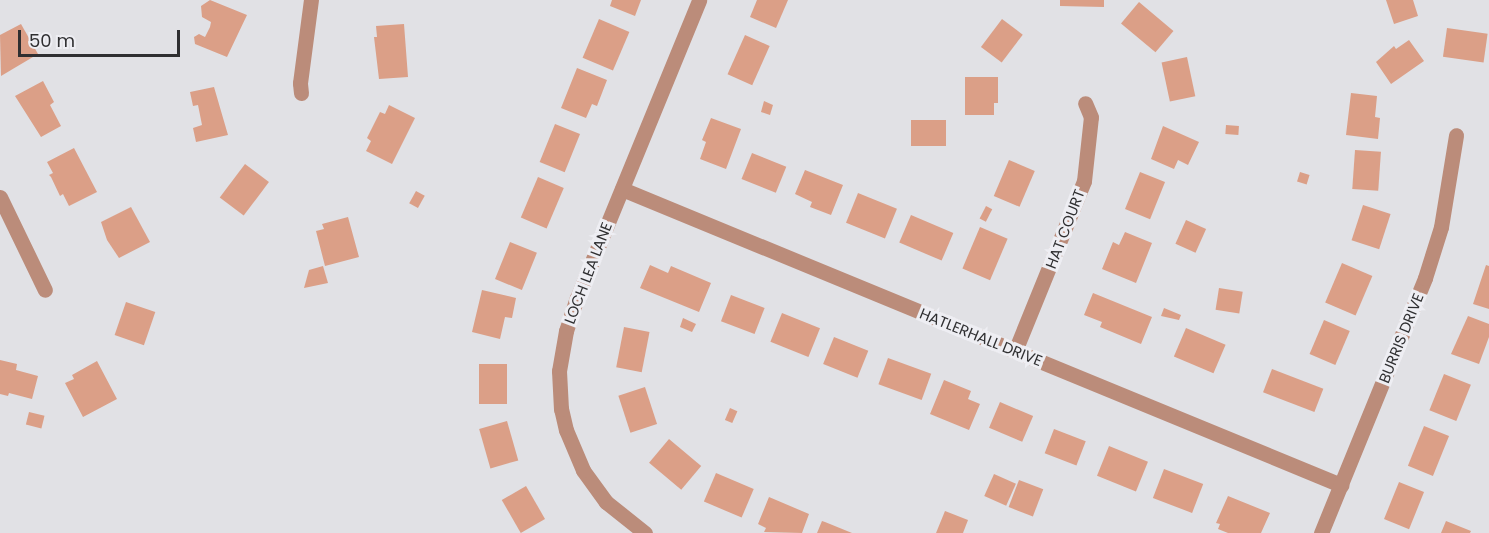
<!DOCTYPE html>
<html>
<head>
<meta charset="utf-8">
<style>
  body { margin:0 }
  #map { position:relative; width:1489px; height:533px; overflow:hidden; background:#e1e1e5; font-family:Poppins,sans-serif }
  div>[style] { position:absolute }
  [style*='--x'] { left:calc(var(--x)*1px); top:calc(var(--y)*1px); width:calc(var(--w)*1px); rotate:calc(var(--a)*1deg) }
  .building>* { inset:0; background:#db9f87; transform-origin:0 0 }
  .minor>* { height:15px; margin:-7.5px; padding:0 7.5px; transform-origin:7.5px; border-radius:7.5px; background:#bb8c7a }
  span { translate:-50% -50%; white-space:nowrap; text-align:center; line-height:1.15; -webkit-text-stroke:6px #eeeef3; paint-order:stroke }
  .street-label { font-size:15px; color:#2f2f31 }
  .scale { position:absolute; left:18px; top:30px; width:162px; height:27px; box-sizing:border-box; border:3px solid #2f2f31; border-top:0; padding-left:8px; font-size:18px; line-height:21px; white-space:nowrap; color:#2f2f31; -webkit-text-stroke:4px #eeeef3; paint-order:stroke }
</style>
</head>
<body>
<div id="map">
  <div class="building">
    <div style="clip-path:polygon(210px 0,247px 15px,227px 57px,195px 44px,194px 37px,199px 34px,205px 37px,210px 27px,211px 22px,202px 17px,201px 6px)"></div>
    <div style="clip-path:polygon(612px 0,641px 0,635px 16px,610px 6px)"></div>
    <div style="clip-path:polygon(757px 0,788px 0,776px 28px,750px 17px)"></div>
    <div style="clip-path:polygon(1060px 0,1104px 0,1104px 7px,1060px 6px)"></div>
    <div style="clip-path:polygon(1386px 0,1413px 0,1418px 16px,1394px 24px)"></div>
    <div style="left:1139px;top:2px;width:45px;height:28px;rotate:40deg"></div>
    <div style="left:599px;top:19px;width:33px;height:42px;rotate:23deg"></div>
    <div style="left:1002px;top:19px;width:26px;height:35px;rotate:37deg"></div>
    <div style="clip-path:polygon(21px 24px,38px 54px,1px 76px,0 35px)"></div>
    <div style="clip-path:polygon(404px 24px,408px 77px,379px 79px,374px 37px,377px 37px,376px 26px)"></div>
    <div style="left:1447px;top:28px;width:41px;height:29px;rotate:8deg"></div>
    <div style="left:745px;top:35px;width:27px;height:43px;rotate:24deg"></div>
    <div style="clip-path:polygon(1409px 40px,1424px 61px,1391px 84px,1376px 62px,1394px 46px,1396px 49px)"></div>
    <div style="left:1187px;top:57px;width:40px;height:26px;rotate:78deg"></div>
    <div style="clip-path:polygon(577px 68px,607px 80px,597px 106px,592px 104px,586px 118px,561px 108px)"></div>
    <div style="clip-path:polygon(965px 77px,998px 77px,998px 103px,994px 103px,994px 115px,965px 115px)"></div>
    <div style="clip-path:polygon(43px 81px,54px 102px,50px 105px,61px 126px,41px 137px,15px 96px)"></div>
    <div style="clip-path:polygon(214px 87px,228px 135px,196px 142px,193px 128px,202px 125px,198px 105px,193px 106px,190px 92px)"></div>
    <div style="clip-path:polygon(1351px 93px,1377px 96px,1375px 117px,1380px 118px,1378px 139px,1346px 135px)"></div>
    <div style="clip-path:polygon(764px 101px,773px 105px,770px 115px,761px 112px)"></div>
    <div style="clip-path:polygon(389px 105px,415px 118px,392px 164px,366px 151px,371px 141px,367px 138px,380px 112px,385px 114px)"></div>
    <div style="clip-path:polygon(711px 118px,741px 129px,726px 169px,700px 159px,706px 142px,702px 140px)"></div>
    <div style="left:946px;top:120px;width:26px;height:35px;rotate:90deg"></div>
    <div style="left:555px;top:124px;width:27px;height:41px;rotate:22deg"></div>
    <div style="left:1226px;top:125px;width:13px;height:9px;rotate:4deg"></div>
    <div style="clip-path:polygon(1163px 126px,1199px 142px,1188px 165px,1178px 160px,1174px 169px,1151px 159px)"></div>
    <div style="clip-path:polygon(74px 148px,97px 192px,69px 206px,63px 194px,60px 196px,51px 177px,49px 175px,53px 173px,47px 162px)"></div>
    <div style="left:1355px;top:150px;width:26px;height:39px;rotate:4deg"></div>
    <div style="left:752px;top:153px;width:37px;height:28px;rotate:22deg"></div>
    <div style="left:1009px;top:160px;width:28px;height:39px;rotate:23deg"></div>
    <div style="left:245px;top:164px;width:30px;height:42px;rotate:37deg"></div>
    <div style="clip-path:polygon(805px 170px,843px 185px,831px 215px,810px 207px,812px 202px,795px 194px)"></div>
    <div style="left:1140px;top:172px;width:27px;height:40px;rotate:22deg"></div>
    <div style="left:1300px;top:172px;width:10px;height:10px;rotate:17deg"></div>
    <div style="left:538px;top:177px;width:28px;height:44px;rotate:23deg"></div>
    <div style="left:416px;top:191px;width:10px;height:14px;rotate:29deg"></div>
    <div style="left:858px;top:193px;width:42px;height:32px;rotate:22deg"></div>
    <div style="left:1363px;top:205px;width:29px;height:37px;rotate:18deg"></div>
    <div style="left:986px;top:206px;width:7px;height:14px;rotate:27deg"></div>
    <div style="clip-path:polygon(131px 207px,150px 242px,119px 258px,107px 240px,101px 222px)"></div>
    <div style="left:911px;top:215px;width:46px;height:30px;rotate:23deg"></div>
    <div style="clip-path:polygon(348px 217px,359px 257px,325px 266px,316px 231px,324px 229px,322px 224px)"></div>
    <div style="left:1186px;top:220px;width:22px;height:26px;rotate:24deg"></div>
    <div style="left:980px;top:227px;width:30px;height:45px;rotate:23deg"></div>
    <div style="clip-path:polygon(1125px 232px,1152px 243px,1136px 283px,1102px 269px,1113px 242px,1119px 245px)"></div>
    <div style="left:510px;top:242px;width:29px;height:40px;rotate:22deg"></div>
    <div style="left:1342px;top:263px;width:33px;height:43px;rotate:23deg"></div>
    <div style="clip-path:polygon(650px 265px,668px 273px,671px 266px,711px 283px,699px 312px,640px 288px)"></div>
    <div style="clip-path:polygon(1486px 265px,1489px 266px,1489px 309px,1473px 304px)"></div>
    <div style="clip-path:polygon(323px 266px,328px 283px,304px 288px,309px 270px)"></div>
    <div style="left:1219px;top:288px;width:24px;height:22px;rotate:9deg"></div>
    <div style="clip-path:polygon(482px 290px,516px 298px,512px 318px,505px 317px,500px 339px,472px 332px)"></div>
    <div style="clip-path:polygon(1093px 293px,1152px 317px,1141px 344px,1100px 327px,1102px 322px,1084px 315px)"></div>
    <div style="left:731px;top:295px;width:36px;height:28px;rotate:21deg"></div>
    <div style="left:126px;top:302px;width:31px;height:35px;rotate:19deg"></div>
    <div style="clip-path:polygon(1164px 308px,1181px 315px,1179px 320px,1161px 316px)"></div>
    <div style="left:782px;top:313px;width:41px;height:31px;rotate:22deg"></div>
    <div style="clip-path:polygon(1468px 316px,1489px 324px,1489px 337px,1479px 364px,1451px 354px)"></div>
    <div style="clip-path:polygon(683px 318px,696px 324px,692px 332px,680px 327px)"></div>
    <div style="left:1324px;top:320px;width:28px;height:37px;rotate:23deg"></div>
    <div style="left:624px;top:327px;width:26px;height:41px;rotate:11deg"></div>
    <div style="left:1186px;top:328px;width:43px;height:31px;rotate:23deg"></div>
    <div style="left:834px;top:337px;width:37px;height:29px;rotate:22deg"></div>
    <div style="left:888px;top:358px;width:46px;height:28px;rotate:20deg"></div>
    <div style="clip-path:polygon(0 360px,17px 364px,16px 370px,38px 376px,32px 399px,9px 393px,8px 396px,0 394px)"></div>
    <div style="clip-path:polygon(97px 361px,117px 399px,83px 417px,65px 383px,74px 379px,72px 375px)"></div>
    <div style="left:479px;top:364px;width:28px;height:40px"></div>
    <div style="left:1272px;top:369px;width:55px;height:25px;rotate:21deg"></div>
    <div style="left:1444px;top:374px;width:29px;height:39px;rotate:22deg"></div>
    <div style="clip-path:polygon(944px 380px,971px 391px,968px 399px,980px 404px,969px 430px,930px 414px)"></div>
    <div style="left:645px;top:387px;width:39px;height:28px;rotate:72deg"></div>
    <div style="left:1000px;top:402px;width:36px;height:28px;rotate:23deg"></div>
    <div style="left:730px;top:408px;width:8px;height:13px;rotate:23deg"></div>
    <div style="left:29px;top:412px;width:16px;height:13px;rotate:14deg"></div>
    <div style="left:507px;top:421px;width:41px;height:29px;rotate:74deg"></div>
    <div style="left:1424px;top:426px;width:27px;height:43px;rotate:22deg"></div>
    <div style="left:1054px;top:429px;width:34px;height:26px;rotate:21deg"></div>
    <div style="left:669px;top:439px;width:42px;height:31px;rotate:40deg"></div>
    <div style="left:1109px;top:446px;width:42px;height:32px;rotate:22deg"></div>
    <div style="left:1164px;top:469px;width:42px;height:31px;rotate:21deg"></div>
    <div style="left:716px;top:473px;width:41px;height:31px;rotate:23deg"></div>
    <div style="left:994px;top:474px;width:24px;height:24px;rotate:24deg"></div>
    <div style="left:1019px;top:480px;width:26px;height:29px;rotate:21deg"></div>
    <div style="left:1399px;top:482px;width:27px;height:40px;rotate:22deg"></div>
    <div style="left:526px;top:486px;width:38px;height:28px;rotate:60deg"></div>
    <div style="clip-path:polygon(1228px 496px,1270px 513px,1261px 533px,1228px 533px,1218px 529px,1220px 524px,1216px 523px)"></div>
    <div style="clip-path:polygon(769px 497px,809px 514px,802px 533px,764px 532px,766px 528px,758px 524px)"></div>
    <div style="clip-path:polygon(945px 511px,968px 520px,963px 533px,936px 533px)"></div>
    <div style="clip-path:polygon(822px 521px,825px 522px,852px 533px,817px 533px)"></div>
    <div style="clip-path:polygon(1446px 521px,1471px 531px,1470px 533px,1441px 533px)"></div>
  </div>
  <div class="minor">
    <div style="--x:301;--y:93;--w:10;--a:-96"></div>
    <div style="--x:300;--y:83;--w:84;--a:-82.5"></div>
    <div style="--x:622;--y:189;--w:778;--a:22.38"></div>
    <div style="--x:0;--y:197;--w:103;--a:64.2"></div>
    <div style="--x:1015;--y:351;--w:183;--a:-67.9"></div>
    <div style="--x:1084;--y:181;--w:64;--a:-83.8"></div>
    <div style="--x:1091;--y:117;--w:15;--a:-113"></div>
    <div style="--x:645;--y:533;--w:50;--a:-141.5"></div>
    <div style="--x:606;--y:502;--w:39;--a:-126"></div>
    <div style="--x:583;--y:470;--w:43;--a:-113"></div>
    <div style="--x:566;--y:430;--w:22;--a:-103"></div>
    <div style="--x:561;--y:409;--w:38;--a:-93"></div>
    <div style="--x:559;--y:371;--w:41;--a:-80.1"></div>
    <div style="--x:566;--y:331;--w:35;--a:-72"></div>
    <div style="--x:577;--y:298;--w:322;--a:-67.7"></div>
    <div style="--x:1321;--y:533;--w:275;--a:-67.8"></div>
    <div style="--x:1425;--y:278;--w:53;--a:-72.6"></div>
    <div style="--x:1441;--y:227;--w:93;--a:-80.7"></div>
  </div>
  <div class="street-label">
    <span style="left:1065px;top:229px;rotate:-69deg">HAT COURT</span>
    <span style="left:588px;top:273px;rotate:-69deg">LOCH LEA LANE</span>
    <span style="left:981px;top:337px;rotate:22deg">HATLERHALL DRIVE</span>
    <span style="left:1401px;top:338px;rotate:-68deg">BURRIS DRIVE</span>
  </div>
  <div class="scale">50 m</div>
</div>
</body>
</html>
